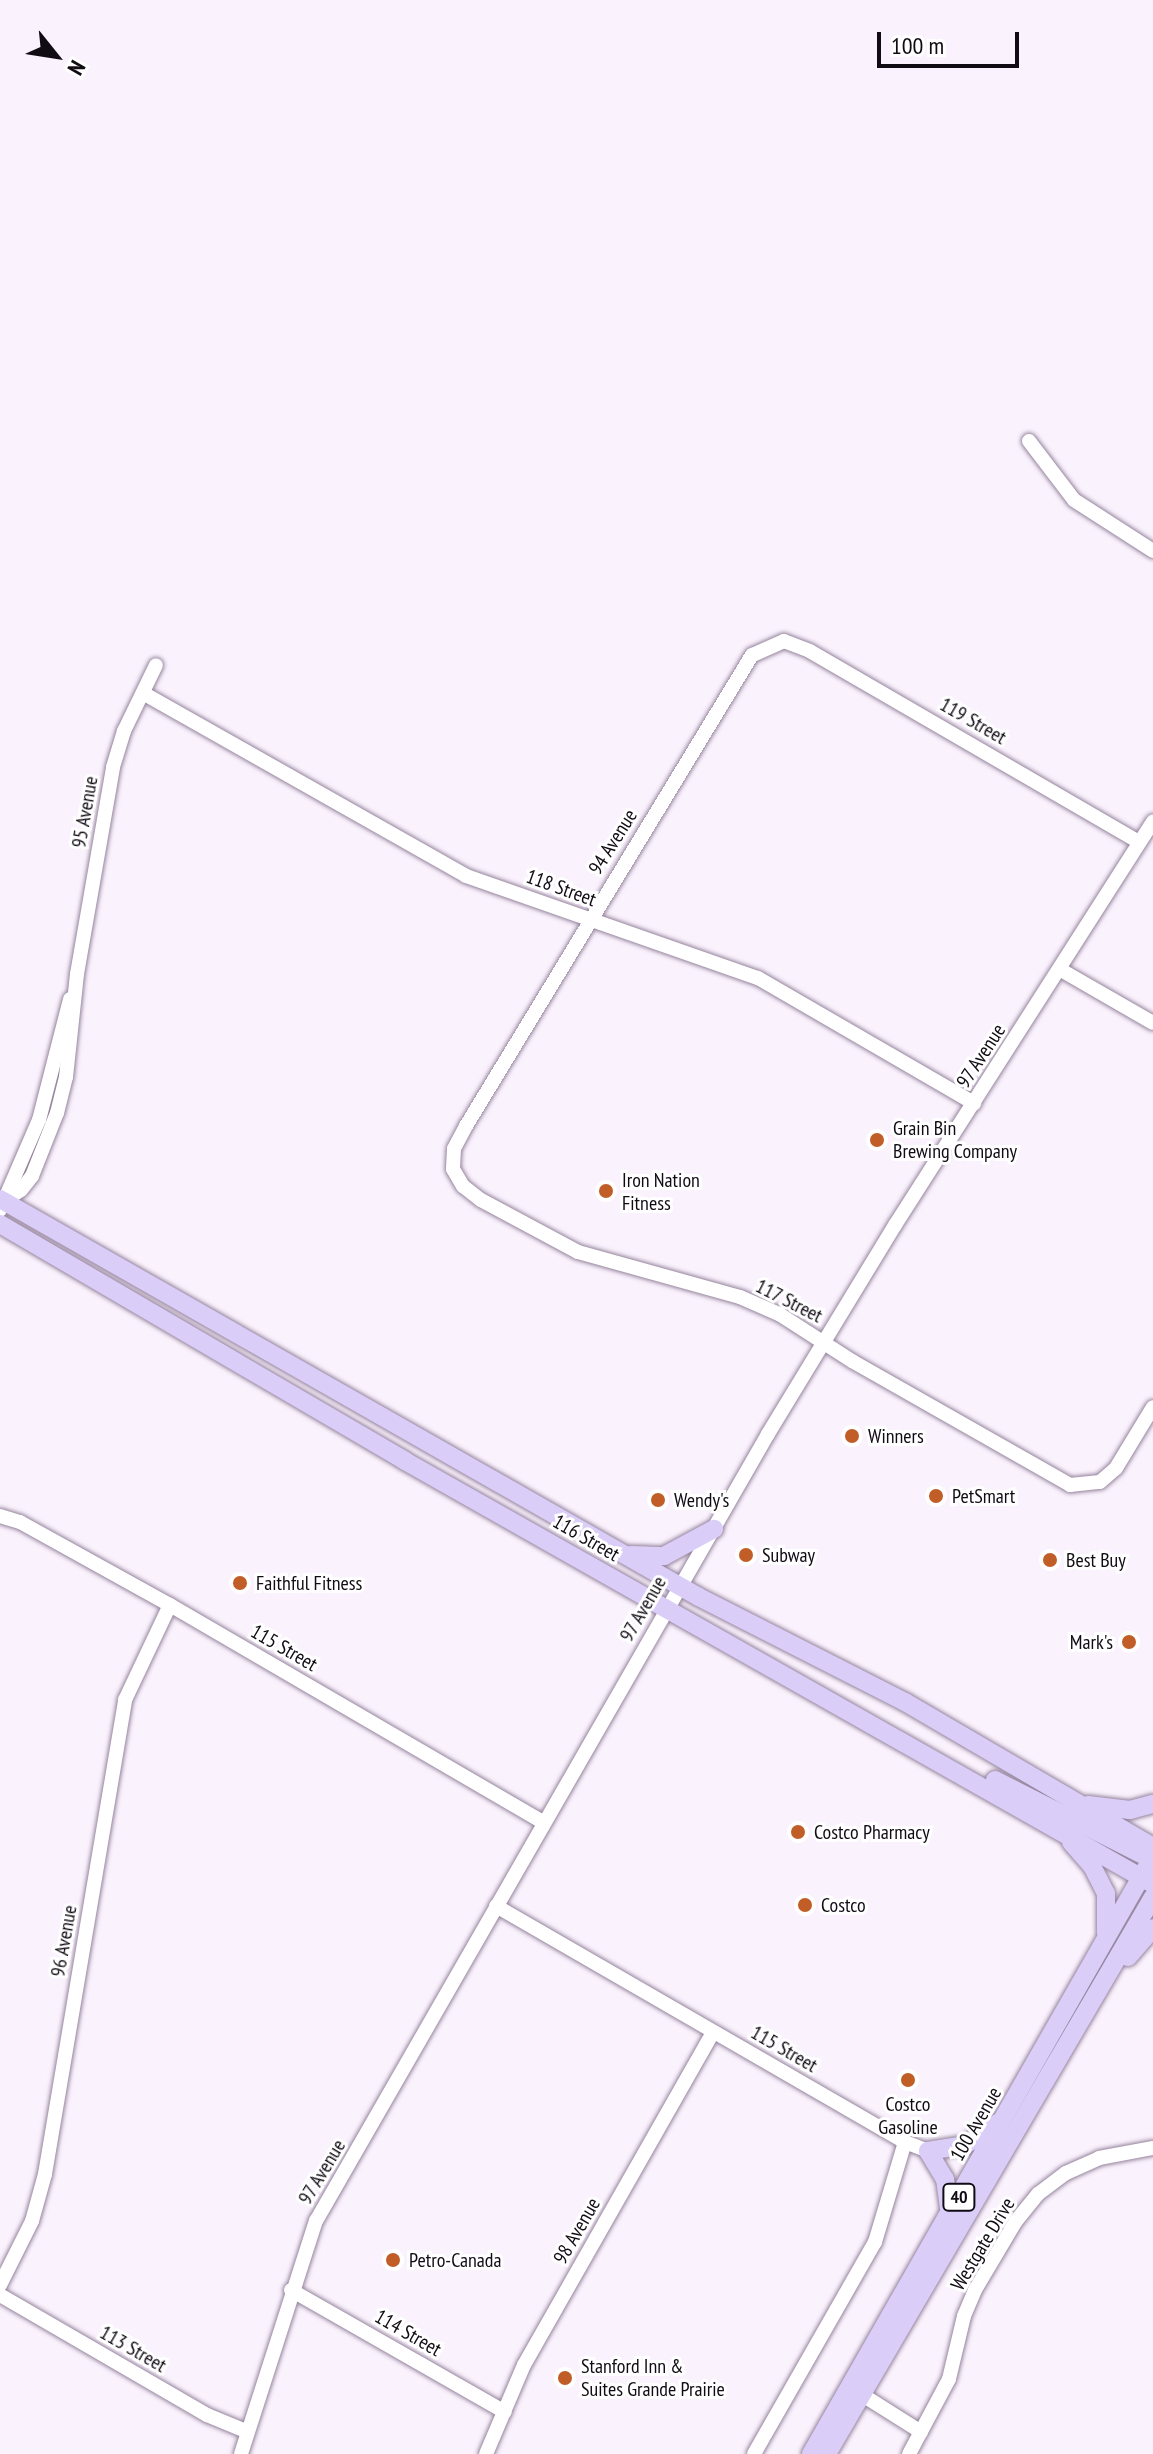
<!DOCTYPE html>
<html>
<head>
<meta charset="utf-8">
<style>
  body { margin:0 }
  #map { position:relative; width:1153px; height:2454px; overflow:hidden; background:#faf2fd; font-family:"PT Sans Narrow",sans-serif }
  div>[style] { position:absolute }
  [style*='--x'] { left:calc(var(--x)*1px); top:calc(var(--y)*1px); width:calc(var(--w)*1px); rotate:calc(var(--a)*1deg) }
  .roads { filter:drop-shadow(0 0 2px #95849d) drop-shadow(0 0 2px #95849d) }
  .minor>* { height:14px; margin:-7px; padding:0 7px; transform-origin:7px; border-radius:7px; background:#fff }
  .major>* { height:18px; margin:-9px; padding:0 9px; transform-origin:9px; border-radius:9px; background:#dacef9 }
  .dots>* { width:22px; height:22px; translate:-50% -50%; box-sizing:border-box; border:4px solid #fff; border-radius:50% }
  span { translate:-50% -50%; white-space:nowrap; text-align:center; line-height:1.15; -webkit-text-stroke:6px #fff; paint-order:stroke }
  .shield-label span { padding:2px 6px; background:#fff; border:2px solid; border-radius:6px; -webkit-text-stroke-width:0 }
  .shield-label { font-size:18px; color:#110b14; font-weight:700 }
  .street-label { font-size:20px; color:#110b14 }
  .poi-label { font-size:20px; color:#110b14 }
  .left { translate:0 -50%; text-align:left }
  .right { translate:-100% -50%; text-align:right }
  .north { position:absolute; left:16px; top:16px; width:80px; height:80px; -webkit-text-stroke:6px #fff; paint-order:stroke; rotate:120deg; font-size:22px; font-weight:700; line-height:32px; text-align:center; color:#110b14 }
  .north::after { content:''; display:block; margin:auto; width:28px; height:36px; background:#110b14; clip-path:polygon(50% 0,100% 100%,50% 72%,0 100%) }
  .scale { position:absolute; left:877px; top:32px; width:142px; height:36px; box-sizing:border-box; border:4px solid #110b14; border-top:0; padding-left:10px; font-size:24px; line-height:28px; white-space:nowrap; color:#110b14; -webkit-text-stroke:6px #fff; paint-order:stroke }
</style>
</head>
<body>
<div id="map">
  <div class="roads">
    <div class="minor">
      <div style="--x:1029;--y:441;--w:74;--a:52.7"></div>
      <div style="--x:1074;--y:500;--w:94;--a:32.8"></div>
      <div style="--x:143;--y:693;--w:371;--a:29.5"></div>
      <div style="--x:466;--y:876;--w:309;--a:19.3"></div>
      <div style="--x:758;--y:978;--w:250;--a:30.1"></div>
      <div style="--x:1139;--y:842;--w:380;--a:-149.9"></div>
      <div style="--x:810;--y:651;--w:28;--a:-159"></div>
      <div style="--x:784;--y:641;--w:35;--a:156"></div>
      <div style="--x:752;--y:655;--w:551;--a:121.27"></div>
      <div style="--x:466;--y:1126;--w:26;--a:118"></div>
      <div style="--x:454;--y:1149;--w:20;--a:93"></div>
      <div style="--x:453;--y:1169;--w:20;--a:60"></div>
      <div style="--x:463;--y:1186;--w:23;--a:38"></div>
      <div style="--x:481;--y:1200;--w:110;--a:28.2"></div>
      <div style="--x:578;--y:1252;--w:168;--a:15.5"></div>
      <div style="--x:740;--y:1297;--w:43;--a:23.6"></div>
      <div style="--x:779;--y:1314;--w:87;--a:32.8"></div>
      <div style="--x:852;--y:1361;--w:251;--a:29.6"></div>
      <div style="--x:1070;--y:1485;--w:30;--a:-6"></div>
      <div style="--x:1100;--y:1482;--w:21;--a:-41"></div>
      <div style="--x:1116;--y:1468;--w:71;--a:-58.8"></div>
      <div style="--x:1061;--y:970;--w:106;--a:29.9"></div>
      <div style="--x:5;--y:1201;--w:19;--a:-35"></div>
      <div style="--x:21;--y:1190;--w:18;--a:-52"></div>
      <div style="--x:32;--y:1176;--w:68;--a:-68.4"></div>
      <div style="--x:57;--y:1113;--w:37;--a:-76"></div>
      <div style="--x:66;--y:1077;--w:104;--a:-83.9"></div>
      <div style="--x:77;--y:974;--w:210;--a:-80.1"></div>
      <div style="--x:113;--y:767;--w:38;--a:-73"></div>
      <div style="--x:124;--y:731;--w:73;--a:-64.1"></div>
      <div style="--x:0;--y:1210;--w:98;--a:-66.6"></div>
      <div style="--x:39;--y:1120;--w:125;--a:-75.6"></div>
      <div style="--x:0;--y:1516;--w:21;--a:17"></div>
      <div style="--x:20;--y:1522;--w:171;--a:29"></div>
      <div style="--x:170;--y:1605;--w:433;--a:30.2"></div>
      <div style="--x:496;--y:1906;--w:472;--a:30"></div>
      <div style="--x:905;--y:2142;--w:25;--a:21"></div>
      <div style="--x:0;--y:2285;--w:72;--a:-63.4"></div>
      <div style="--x:32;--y:2221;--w:49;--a:-74.5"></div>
      <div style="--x:45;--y:2174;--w:481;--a:-80.4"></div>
      <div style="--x:125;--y:1700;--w:105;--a:-64.7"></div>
      <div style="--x:291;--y:2290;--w:246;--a:29.7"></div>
      <div style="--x:0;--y:2295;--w:239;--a:30.1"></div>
      <div style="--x:207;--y:2415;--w:44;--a:22.5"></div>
      <div style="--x:861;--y:2394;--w:71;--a:32.3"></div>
      <div style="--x:241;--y:2454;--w:245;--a:-72.2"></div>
      <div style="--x:316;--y:2221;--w:908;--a:-60.13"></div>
      <div style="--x:768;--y:1434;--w:245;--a:-58.7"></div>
      <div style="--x:895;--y:1225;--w:479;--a:-57.4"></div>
      <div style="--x:486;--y:2454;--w:97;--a:-66.9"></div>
      <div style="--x:524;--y:2365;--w:383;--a:-60.4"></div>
      <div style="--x:754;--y:2454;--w:244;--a:-60.3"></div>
      <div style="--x:875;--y:2242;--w:104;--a:-73.3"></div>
      <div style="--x:909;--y:2454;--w:85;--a:-61.9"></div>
      <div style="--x:949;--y:2379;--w:65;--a:-76.6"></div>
      <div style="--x:964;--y:2316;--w:28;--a:-67"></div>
      <div style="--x:975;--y:2290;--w:80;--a:-59.3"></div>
      <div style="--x:1016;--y:2221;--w:35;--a:-51"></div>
      <div style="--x:1038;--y:2194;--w:35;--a:-37"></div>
      <div style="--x:1066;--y:2173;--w:36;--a:-24"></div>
      <div style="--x:1099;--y:2158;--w:55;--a:-10.5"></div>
    </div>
    <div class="major">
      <div style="--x:0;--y:1199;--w:804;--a:29.66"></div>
      <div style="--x:699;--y:1597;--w:231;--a:27"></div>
      <div style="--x:905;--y:1702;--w:287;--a:30.3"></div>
      <div style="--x:0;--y:1224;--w:469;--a:30.3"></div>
      <div style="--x:405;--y:1461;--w:859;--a:29.49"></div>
      <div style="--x:631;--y:1555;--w:33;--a:2"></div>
      <div style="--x:664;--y:1556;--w:57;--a:-28.4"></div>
      <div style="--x:995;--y:1780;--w:177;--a:26.9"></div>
      <div style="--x:1088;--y:1805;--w:42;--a:6.8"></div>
      <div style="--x:1130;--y:1810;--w:24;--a:-15"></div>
      <div style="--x:1071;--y:1842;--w:32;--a:49"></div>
      <div style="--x:1092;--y:1866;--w:30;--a:63"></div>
      <div style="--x:1106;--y:1893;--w:40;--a:90"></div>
      <div style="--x:1128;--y:1957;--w:38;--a:-49"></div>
      <div style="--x:928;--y:2151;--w:37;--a:-9"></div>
      <div style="--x:965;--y:2145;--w:40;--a:-34"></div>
      <div style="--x:928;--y:2151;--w:33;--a:59"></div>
      <div style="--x:945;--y:2179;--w:35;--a:82"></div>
      <div style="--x:811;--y:2454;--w:689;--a:-60.23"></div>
      <div style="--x:827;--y:2454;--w:645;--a:-59.66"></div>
    </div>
  </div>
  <div class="dots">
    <div style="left:877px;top:1140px;background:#c15d27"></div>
    <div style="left:606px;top:1191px;background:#c15d27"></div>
    <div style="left:852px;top:1436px;background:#c15d27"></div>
    <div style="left:936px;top:1496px;background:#c15d27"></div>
    <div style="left:658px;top:1500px;background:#c15d27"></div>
    <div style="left:746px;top:1555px;background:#c15d27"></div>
    <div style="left:1050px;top:1560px;background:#c15d27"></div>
    <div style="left:240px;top:1583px;background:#c15d27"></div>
    <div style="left:1129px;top:1642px;background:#c15d27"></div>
    <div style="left:798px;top:1832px;background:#c15d27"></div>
    <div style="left:805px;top:1905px;background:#c15d27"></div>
    <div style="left:908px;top:2080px;background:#c15d27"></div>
    <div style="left:393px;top:2260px;background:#c15d27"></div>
    <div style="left:565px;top:2378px;background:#c15d27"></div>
  </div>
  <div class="shield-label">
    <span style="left:959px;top:2197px">40</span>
  </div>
  <div class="street-label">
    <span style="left:973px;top:721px;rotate:30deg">119 Street</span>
    <span style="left:85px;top:812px;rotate:-80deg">95 Avenue</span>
    <span style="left:613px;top:842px;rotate:-58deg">94 Avenue</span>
    <span style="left:561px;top:888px;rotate:20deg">118 Street</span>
    <span style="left:981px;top:1056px;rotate:-57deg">97 Avenue</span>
    <span style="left:789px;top:1301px;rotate:27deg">117 Street</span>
    <span style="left:586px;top:1538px;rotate:30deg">116 Street</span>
    <span style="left:643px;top:1609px;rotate:-60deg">97 Avenue</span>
    <span style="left:284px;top:1648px;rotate:30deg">115 Street</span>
    <span style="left:64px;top:1941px;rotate:-80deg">96 Avenue</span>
    <span style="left:784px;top:2049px;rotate:30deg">115 Street</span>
    <span style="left:976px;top:2124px;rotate:-60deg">100 Avenue</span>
    <span style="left:322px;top:2172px;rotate:-59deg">97 Avenue</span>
    <span style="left:577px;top:2231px;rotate:-60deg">98 Avenue</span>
    <span style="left:983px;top:2244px;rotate:-59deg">Westgate Drive</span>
    <span style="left:408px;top:2333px;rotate:30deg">114 Street</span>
    <span style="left:133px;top:2349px;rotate:30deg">113 Street</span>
  </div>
  <div class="poi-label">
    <span class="left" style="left:893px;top:1140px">Grain Bin<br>Brewing Company</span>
    <span class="left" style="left:622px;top:1192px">Iron Nation<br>Fitness</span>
    <span class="left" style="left:868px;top:1436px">Winners</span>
    <span class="left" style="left:952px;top:1496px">PetSmart</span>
    <span class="left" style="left:674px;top:1500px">Wendy's</span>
    <span class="left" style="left:762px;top:1555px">Subway</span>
    <span class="left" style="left:1066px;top:1560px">Best Buy</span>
    <span class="left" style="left:256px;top:1583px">Faithful Fitness</span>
    <span class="right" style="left:1113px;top:1642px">Mark's</span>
    <span class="left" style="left:814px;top:1832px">Costco Pharmacy</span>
    <span class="left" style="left:821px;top:1905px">Costco</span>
    <span style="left:908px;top:2116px">Costco<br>Gasoline</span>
    <span class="left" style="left:409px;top:2260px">Petro-Canada</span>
    <span class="left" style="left:581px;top:2378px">Stanford Inn &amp;<br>Suites Grande Prairie</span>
  </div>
  <div class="north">N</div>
  <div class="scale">100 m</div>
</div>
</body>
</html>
